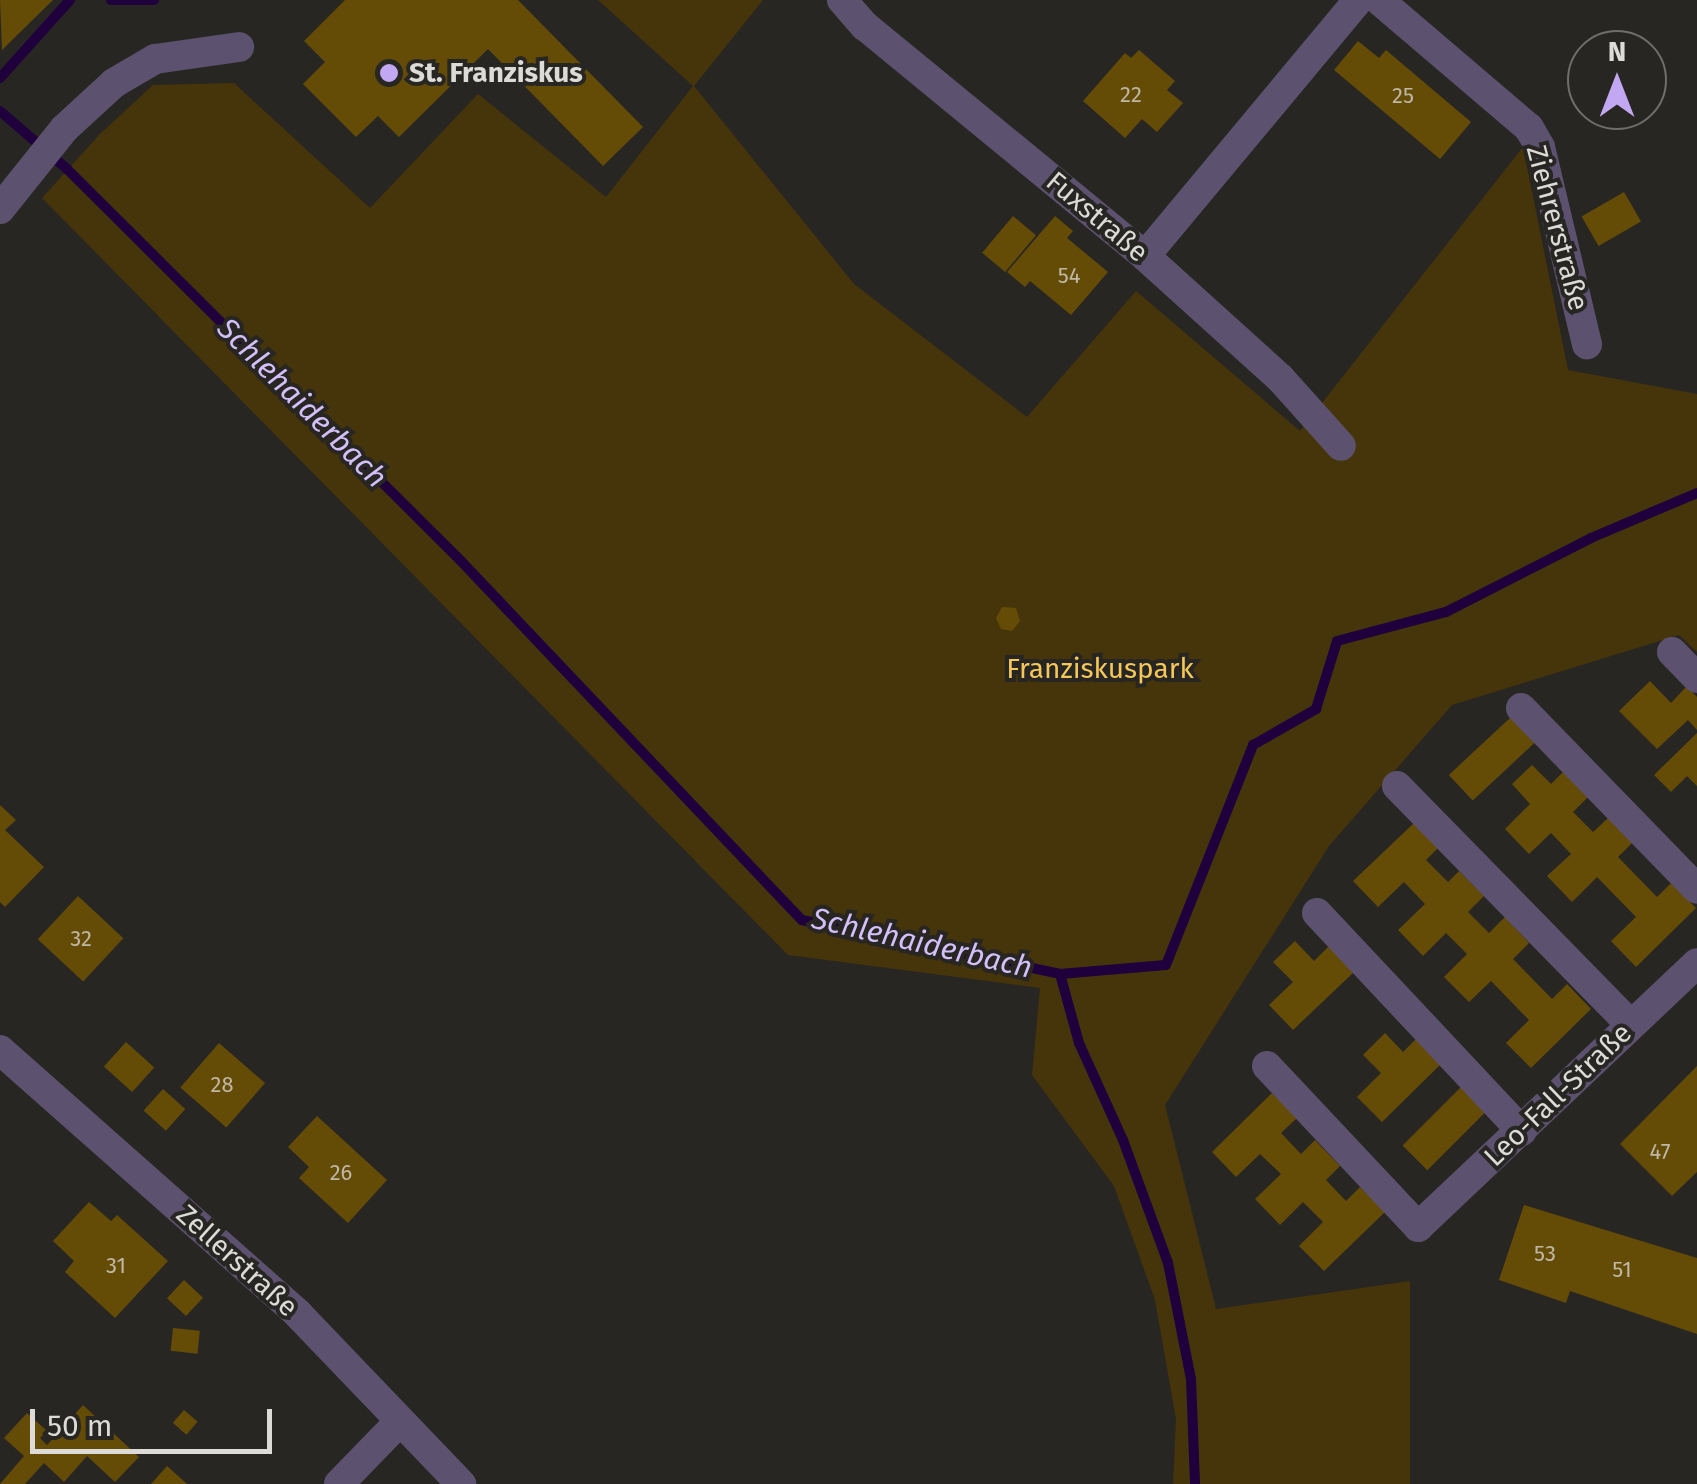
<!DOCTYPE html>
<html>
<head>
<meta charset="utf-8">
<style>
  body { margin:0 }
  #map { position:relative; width:1697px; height:1484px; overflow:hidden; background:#282622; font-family:"Fira Sans",sans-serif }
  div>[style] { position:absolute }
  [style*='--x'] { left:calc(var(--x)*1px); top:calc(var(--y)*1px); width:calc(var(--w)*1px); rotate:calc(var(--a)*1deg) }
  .green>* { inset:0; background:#46350a }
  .stream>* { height:10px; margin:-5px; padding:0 5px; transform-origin:5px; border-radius:5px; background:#1f003d }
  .building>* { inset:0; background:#654c06; transform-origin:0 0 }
  .minor>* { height:30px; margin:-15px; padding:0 15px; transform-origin:15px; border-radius:15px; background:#5c526f }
  .dots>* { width:28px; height:28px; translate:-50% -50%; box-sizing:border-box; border:5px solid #282622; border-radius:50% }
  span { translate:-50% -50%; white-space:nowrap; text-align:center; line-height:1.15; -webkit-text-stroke:8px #282622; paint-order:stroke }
  .number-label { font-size:22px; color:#beb7a4 }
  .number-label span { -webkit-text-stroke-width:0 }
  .poi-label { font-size:28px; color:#dcdbd8; font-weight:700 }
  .left { translate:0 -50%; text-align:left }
  .street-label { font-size:28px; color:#dcdbd8 }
  .park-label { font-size:28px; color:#f4c758 }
  .water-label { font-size:30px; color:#d3c0fa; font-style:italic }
  .north { position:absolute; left:1567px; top:30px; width:100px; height:100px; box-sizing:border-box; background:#282622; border:2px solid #706e6b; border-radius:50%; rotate:0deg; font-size:28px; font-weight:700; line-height:40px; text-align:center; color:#dcdbd8 }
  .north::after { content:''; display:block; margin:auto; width:35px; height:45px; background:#c2a8f3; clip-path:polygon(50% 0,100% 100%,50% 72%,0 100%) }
  .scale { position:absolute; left:30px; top:1409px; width:242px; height:45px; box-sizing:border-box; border:5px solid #dcdbd8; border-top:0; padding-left:12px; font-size:30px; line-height:35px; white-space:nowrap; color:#dcdbd8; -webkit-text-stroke:8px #282622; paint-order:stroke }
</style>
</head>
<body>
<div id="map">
  <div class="green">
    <div style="clip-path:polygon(598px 0,763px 0,694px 86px,854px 284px,1027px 417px,1136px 291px,1300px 431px,1523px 147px,1568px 370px,1697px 394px,1697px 652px,1679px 635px,1452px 705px,1329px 846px,1165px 1105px,1216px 1309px,1410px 1281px,1410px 1484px,1173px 1484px,1176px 1419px,1155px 1300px,1114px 1186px,1032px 1075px,1040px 988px,788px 955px,42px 198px,100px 134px,153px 85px,234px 83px,370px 208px,478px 94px,606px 197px,693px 86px)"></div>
  </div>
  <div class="stream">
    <div style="--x:111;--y:0;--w:43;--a:0"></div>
    <div style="--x:0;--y:78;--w:105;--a:-48.1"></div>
    <div style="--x:0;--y:111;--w:89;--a:40.9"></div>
    <div style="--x:67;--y:169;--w:556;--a:44.85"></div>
    <div style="--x:461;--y:561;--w:495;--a:46.5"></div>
    <div style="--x:802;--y:920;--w:264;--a:11.8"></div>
    <div style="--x:1060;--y:974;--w:106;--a:-4.9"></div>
    <div style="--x:1166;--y:965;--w:237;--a:-68.4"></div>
    <div style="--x:1253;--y:745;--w:73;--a:-29.7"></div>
    <div style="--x:1316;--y:709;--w:71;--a:-72.8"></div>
    <div style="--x:1337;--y:641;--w:113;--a:-14.9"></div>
    <div style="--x:1446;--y:612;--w:163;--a:-27"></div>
    <div style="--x:1591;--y:538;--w:115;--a:-23"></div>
    <div style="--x:1060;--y:974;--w:72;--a:74.6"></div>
    <div style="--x:1079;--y:1043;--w:107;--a:65.6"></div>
    <div style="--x:1123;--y:1140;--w:131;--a:69.9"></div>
    <div style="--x:1168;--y:1263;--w:118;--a:78.8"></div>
    <div style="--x:1191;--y:1379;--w:105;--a:87.8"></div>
  </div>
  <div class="building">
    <div style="clip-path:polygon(0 0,53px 0,2px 50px)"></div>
    <div style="clip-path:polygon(345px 0,518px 0,643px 127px,603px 166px,488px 49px,399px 137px,378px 116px,356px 137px,303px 84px,325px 62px,304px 41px)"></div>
    <div style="clip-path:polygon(1358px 41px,1379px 58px,1386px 50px,1471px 122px,1440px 159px,1334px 70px)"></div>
    <div style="clip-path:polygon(1139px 50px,1175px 81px,1167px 90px,1183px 103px,1157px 132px,1142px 119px,1125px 138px,1083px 101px,1125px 53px,1131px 58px)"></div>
    <div style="left:1624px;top:192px;width:34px;height:49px;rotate:60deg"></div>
    <div style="left:1013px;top:216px;width:30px;height:48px;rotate:40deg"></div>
    <div style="clip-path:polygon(1055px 216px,1073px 231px,1067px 238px,1108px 272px,1071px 315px,1030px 281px,1025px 287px,1007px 272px)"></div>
    <div style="clip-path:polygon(1002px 607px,1016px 608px,1020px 621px,1012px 631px,1001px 629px,996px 618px)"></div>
    <div style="clip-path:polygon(1650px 681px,1671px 703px,1687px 686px,1697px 697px,1697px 730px,1688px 720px,1657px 749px,1619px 711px)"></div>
    <div style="left:1511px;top:717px;width:35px;height:85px;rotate:47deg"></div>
    <div style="clip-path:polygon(1697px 733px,1697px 786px,1687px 776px,1671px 792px,1654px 775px)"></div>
    <div style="clip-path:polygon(1532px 765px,1551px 784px,1565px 770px,1590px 795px,1573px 812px,1593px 832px,1608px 818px,1632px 843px,1618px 857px,1657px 897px,1671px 883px,1696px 908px,1636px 967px,1611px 941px,1636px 917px,1597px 877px,1572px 902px,1547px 876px,1571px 854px,1551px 833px,1529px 854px,1505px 829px,1530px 804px,1512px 784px)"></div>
    <div style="clip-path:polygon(0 805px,16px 820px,5px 830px,44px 867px,5px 907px,0 902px)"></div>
    <div style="clip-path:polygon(1414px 823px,1438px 848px,1426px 860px,1448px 882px,1459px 871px,1484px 896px,1468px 912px,1489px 933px,1505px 917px,1529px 943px,1513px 959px,1552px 999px,1567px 984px,1591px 1009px,1531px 1068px,1506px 1043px,1529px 1020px,1491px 981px,1469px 1002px,1444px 977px,1467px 954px,1446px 933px,1423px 956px,1398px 930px,1425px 904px,1404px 882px,1378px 907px,1353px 881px)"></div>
    <div style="left:78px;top:896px;width:62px;height:59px;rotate:43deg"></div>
    <div style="clip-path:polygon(1295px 941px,1314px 961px,1329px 946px,1354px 972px,1293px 1030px,1269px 1005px,1293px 982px,1273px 962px)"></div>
    <div style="clip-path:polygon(1385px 1033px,1403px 1052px,1417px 1038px,1442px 1063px,1382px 1122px,1357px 1097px,1381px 1073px,1363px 1055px)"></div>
    <div style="left:126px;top:1042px;width:38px;height:33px;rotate:42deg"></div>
    <div style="left:219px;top:1043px;width:61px;height:59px;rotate:41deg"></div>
    <div style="clip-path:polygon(1697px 1066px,1697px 1172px,1672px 1196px,1620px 1144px)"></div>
    <div style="left:1462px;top:1086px;width:35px;height:84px;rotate:45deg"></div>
    <div style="left:163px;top:1089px;width:30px;height:29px;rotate:42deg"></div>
    <div style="clip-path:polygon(1272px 1093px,1297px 1118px,1281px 1133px,1301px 1154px,1315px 1140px,1340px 1166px,1326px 1180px,1346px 1201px,1360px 1187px,1385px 1212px,1324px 1271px,1299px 1246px,1323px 1222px,1303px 1202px,1280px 1225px,1255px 1199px,1281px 1174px,1260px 1154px,1236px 1177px,1212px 1152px)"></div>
    <div style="clip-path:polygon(317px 1116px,387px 1180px,348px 1223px,299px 1178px,309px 1167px,288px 1147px)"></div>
    <div style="clip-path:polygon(89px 1202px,111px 1221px,117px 1215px,168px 1261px,115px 1318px,65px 1272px,74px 1261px,53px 1241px)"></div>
    <div style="clip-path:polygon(1524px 1205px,1697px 1258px,1697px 1334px,1570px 1291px,1566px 1303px,1499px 1280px)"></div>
    <div style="left:184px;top:1280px;width:26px;height:25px;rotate:43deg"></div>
    <div style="left:173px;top:1328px;width:27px;height:23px;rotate:6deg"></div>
    <div style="clip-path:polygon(83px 1405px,139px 1457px,115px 1482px,87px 1456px,64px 1482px,44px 1463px,25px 1484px,0 1484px,24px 1456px,4px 1438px,27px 1413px,47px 1431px,40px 1438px,47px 1445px)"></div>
    <div style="left:184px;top:1410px;width:18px;height:17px;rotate:41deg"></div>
    <div style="clip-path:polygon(167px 1466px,187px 1484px,151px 1484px)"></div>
  </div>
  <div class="minor">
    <div style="--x:842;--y:0;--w:35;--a:49"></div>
    <div style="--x:865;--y:26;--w:362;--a:39.4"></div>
    <div style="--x:1145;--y:256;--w:182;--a:42.1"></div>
    <div style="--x:1280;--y:378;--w:91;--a:48.1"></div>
    <div style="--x:1379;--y:0;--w:197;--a:40.5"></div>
    <div style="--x:1529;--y:128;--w:22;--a:60"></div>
    <div style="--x:1540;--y:147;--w:203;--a:76.6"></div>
    <div style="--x:0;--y:209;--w:102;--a:-51.3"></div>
    <div style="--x:64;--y:129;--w:68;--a:-42.6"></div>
    <div style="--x:114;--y:83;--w:48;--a:-30.3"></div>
    <div style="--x:155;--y:59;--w:85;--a:-8.1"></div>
    <div style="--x:1145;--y:256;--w:333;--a:-50.2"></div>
    <div style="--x:1672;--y:652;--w:36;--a:46"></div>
    <div style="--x:1521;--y:708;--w:252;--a:45.8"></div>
    <div style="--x:1397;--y:786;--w:334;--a:45.6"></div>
    <div style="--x:1317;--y:913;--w:299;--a:46.8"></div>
    <div style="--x:0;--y:1050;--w:398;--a:41.5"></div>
    <div style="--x:298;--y:1314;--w:236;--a:46.2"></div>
    <div style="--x:1267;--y:1066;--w:221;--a:46.8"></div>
    <div style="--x:1418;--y:1227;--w:384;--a:-43.4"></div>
    <div style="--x:339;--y:1484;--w:86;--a:-45.9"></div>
  </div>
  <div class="dots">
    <div style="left:389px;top:73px;background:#c2a8f3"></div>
  </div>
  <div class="number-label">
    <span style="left:1131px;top:95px">22</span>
    <span style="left:1403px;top:96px">25</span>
    <span style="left:1069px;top:276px">54</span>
    <span style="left:81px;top:939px">32</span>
    <span style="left:222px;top:1085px">28</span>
    <span style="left:1660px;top:1152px">47</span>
    <span style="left:341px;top:1173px">26</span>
    <span style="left:1545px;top:1254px">53</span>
    <span style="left:116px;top:1266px">31</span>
    <span style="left:1622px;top:1270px">51</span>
  </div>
  <div class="poi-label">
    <span class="left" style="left:409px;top:73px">St. Franziskus</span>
  </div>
  <div class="street-label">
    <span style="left:1097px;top:217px;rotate:40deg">Fuxstraße</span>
    <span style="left:1557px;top:228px;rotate:75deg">Ziehrerstraße</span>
    <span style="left:1558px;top:1095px;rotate:-44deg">Leo-Fall-Straße</span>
    <span style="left:237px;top:1261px;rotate:42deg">Zellerstraße</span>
  </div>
  <div class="park-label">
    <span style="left:1100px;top:669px">Franziskuspark</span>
  </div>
  <div class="water-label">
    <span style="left:302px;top:403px;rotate:45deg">Schlehaiderbach</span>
    <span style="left:922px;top:943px;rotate:13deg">Schlehaiderbach</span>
  </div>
  <div class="north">N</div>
  <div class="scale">50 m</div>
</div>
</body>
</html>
